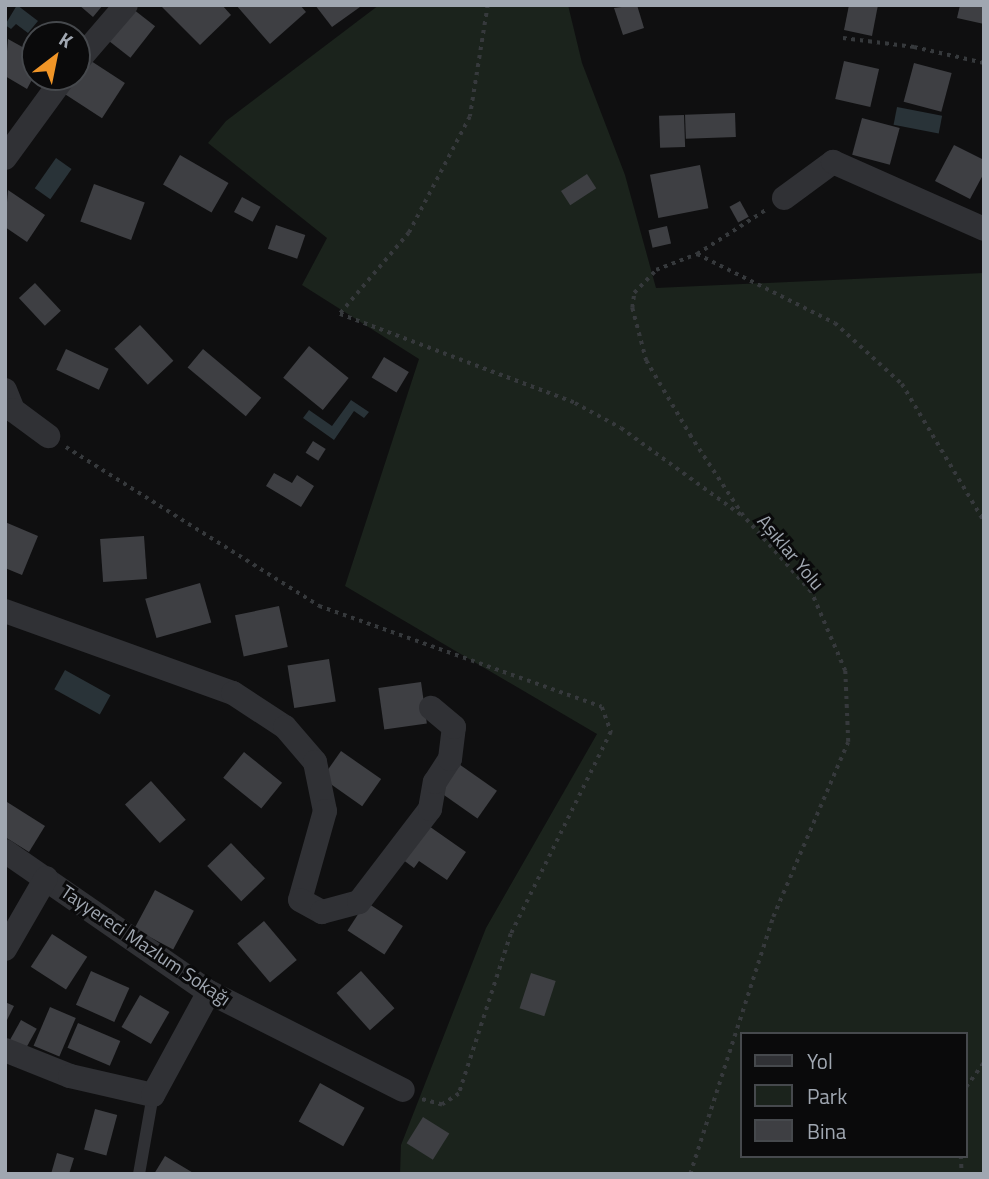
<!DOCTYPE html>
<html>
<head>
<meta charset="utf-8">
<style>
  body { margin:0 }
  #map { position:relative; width:989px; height:1179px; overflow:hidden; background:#0f0f10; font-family:"Titillium Web",sans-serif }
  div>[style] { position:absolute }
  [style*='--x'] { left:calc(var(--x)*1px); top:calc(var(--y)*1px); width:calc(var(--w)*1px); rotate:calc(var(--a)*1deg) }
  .green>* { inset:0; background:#1b231c }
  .water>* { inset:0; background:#293338; transform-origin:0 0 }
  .building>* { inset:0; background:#3e3f43; transform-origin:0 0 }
  .path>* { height:3.5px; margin-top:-1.75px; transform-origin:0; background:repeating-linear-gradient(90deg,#36393c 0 3.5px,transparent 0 8.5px) }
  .lane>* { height:12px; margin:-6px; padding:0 6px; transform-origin:6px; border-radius:6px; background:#303135 }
  .street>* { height:24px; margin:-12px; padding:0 12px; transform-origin:12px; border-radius:12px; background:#303135 }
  span { translate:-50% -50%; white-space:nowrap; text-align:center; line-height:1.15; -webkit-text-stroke:6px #0a0a0b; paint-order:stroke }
  .street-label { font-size:19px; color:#a0a7b1 }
  .frame { position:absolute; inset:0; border:7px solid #a0a7b1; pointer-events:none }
  .legend { position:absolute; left:740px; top:1032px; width:228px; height:126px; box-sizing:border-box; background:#0a0a0b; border:2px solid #46494d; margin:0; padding:9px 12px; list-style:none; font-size:21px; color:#a0a7b1 }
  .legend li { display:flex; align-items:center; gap:14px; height:35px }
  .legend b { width:35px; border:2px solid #46494d }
  .north { position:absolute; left:21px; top:21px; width:70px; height:70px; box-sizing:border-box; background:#0a0a0b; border:2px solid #46494d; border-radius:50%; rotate:32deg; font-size:19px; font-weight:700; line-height:28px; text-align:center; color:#a0a7b1 }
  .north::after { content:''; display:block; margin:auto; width:24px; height:32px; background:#f09527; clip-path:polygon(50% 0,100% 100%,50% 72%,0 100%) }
</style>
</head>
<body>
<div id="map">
  <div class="green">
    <div style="clip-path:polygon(evenodd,379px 5px,568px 5px,582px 63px,625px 175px,656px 288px,984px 273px,984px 1174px,400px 1174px,401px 1145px,486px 928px,597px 734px,345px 586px,419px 359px,302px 285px,327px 238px,208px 143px,226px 121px,379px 5px,742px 1034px,966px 1034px,966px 1156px,742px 1156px,742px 1034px)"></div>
  </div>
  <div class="water">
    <div style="clip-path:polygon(17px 5px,38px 21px,28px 33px,16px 24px,11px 29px,5px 25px)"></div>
    <div style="left:897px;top:107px;width:46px;height:18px;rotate:11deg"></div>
    <div style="left:56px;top:158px;width:19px;height:37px;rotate:35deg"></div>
    <div style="clip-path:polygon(351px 400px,369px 412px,364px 418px,354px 411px,334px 440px,303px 418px,309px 410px,332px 426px)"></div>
    <div style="left:65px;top:670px;width:52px;height:22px;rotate:29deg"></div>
  </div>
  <div class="building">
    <div style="clip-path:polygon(79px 5px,103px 5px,93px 17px)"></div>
    <div style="clip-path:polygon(160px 5px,222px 5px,231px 15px,200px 45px)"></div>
    <div style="clip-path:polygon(236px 5px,300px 5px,306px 12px,270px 44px)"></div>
    <div style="clip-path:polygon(315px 5px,358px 5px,360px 7px,332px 27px)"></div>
    <div style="clip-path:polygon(637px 5px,644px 28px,623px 35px,614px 8px)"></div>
    <div style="clip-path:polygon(849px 5px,878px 5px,872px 36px,844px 30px)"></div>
    <div style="clip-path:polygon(960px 5px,984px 5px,984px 24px,957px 18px)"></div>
    <div style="left:133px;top:9px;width:28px;height:40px;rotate:38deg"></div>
    <div style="clip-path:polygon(8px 39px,35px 54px,35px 74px,27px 89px,5px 76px)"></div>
    <div style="left:88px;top:59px;width:44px;height:42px;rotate:33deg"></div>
    <div style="left:844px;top:61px;width:36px;height:39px;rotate:13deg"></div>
    <div style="left:914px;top:63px;width:39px;height:40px;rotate:15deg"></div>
    <div style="left:735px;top:113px;width:24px;height:50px;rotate:88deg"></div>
    <div style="left:684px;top:115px;width:32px;height:25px;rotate:88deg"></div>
    <div style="left:862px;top:118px;width:39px;height:38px;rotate:15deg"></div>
    <div style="clip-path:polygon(954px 145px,984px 160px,984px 173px,970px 199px,935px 181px)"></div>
    <div style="left:180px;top:155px;width:56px;height:34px;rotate:30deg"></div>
    <div style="left:700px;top:165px;width:44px;height:51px;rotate:79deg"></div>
    <div style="left:587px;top:174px;width:17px;height:31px;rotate:57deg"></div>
    <div style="left:94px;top:184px;width:54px;height:40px;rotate:20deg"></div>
    <div style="clip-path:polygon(8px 190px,45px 215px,27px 242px,5px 227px)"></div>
    <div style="left:242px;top:197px;width:21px;height:17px;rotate:28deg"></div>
    <div style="left:740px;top:201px;width:18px;height:12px;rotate:61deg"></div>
    <div style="left:276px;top:225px;width:31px;height:25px;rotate:19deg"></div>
    <div style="left:667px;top:226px;width:18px;height:19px;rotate:77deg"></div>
    <div style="left:35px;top:283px;width:38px;height:22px;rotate:47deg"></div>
    <div style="left:140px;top:325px;width:49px;height:35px;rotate:47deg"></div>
    <div style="left:309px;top:346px;width:51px;height:41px;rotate:39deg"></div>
    <div style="left:66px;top:349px;width:47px;height:23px;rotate:25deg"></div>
    <div style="left:203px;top:349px;width:76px;height:24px;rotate:40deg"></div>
    <div style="left:384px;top:357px;width:29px;height:24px;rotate:31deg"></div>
    <div style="left:313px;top:441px;width:15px;height:14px;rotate:32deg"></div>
    <div style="clip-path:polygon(274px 473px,292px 483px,297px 475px,314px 486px,301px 507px,266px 486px)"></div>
    <div style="clip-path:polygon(5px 522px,38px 536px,22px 575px,5px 568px)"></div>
    <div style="left:144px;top:536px;width:43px;height:44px;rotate:86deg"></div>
    <div style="left:200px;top:583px;width:41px;height:57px;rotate:74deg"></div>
    <div style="left:279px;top:606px;width:42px;height:45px;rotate:78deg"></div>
    <div style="left:329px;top:659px;width:43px;height:42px;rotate:81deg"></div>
    <div style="left:421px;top:682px;width:42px;height:43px;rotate:82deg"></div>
    <div style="left:341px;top:751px;width:49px;height:33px;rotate:35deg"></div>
    <div style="left:244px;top:752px;width:49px;height:33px;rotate:39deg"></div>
    <div style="left:456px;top:762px;width:50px;height:34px;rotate:35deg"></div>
    <div style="left:151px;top:781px;width:52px;height:35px;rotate:48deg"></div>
    <div style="clip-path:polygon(7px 802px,45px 826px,29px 852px,5px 837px)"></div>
    <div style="clip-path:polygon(426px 824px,466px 852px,447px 880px,419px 861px,414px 868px,402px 859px)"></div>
    <div style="left:231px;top:843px;width:49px;height:33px;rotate:46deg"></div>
    <div style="left:155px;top:890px;width:44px;height:44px;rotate:28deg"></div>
    <div style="left:366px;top:902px;width:44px;height:34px;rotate:33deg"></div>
    <div style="left:264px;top:921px;width:51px;height:35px;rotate:50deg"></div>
    <div style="left:52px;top:934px;width:42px;height:39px;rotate:33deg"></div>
    <div style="left:91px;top:971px;width:42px;height:37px;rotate:24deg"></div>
    <div style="left:361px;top:971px;width:50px;height:33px;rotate:48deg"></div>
    <div style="left:531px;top:973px;width:26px;height:37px;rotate:18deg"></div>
    <div style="left:140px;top:995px;width:34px;height:37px;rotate:30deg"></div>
    <div style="clip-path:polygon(5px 1002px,14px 1006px,5px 1024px)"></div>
    <div style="left:50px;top:1007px;width:28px;height:42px;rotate:23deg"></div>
    <div style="left:21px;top:1020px;width:18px;height:26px;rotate:29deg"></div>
    <div style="left:78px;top:1023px;width:46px;height:27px;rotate:23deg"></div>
    <div style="left:320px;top:1083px;width:51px;height:44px;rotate:29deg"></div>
    <div style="left:95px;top:1109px;width:23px;height:42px;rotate:15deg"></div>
    <div style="left:423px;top:1117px;width:31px;height:31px;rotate:32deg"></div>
    <div style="clip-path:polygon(57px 1153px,74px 1158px,69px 1174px,51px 1174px)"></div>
    <div style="clip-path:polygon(165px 1156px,195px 1174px,154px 1174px)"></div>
  </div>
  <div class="path">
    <div style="--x:488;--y:5;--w:113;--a:99.1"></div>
    <div style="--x:470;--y:117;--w:131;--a:117.7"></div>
    <div style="--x:409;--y:233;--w:106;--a:130.4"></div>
    <div style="--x:340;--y:314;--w:251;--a:20.7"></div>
    <div style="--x:575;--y:403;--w:52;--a:28.5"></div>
    <div style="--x:621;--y:428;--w:148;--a:35.9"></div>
    <div style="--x:843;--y:38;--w:72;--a:7.2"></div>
    <div style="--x:914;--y:47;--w:72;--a:12.9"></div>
    <div style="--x:697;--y:254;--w:154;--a:26.6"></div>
    <div style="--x:835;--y:323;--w:91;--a:42.3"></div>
    <div style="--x:902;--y:384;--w:160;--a:59.1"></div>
    <div style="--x:66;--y:447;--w:299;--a:32.1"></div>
    <div style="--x:319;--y:606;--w:300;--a:19.6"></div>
    <div style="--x:602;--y:707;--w:27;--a:70"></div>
    <div style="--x:611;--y:732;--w:225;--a:116.3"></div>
    <div style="--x:511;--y:934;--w:168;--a:108"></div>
    <div style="--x:459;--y:1094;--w:20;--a:147"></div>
    <div style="--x:442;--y:1105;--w:23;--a:-165"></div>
    <div style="--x:966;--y:1087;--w:31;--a:-54"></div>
    <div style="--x:961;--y:1156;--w:18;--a:87"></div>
    <div style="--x:690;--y:1174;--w:270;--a:-72.1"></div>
    <div style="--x:773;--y:917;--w:190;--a:-66.8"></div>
    <div style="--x:848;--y:742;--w:71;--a:-92.4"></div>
    <div style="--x:845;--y:671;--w:86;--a:-113.3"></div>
    <div style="--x:811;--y:592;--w:102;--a:-131.8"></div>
    <div style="--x:743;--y:516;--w:95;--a:-123.4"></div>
    <div style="--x:691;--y:437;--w:88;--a:-120.6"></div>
    <div style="--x:646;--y:361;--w:55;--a:-104.8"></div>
    <div style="--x:632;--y:308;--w:15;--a:-82"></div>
    <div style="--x:634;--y:293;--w:32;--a:-46"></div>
    <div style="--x:656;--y:270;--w:44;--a:-21.3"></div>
    <div style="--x:697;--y:254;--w:83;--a:-32.7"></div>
  </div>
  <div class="lane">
    <div style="--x:139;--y:1174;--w:80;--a:-80"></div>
  </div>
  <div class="street">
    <div style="--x:77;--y:62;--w:75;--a:-49.3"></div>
    <div style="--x:5;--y:158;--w:100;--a:-53.9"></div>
    <div style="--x:784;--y:198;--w:61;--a:-36.3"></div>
    <div style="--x:833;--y:162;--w:165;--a:23.9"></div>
    <div style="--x:5;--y:390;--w:22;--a:68"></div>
    <div style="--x:13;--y:410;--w:44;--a:36.6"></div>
    <div style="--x:5;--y:611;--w:242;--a:19.8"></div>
    <div style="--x:233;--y:693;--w:62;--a:33.2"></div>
    <div style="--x:285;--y:727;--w:46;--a:49.4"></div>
    <div style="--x:315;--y:762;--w:50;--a:78.5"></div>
    <div style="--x:325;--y:811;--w:92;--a:105.7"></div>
    <div style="--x:300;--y:900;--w:25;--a:29"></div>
    <div style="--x:322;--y:912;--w:38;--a:-15"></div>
    <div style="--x:359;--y:902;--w:117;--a:-52.6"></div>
    <div style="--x:430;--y:809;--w:27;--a:-80"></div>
    <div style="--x:435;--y:782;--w:27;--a:-57"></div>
    <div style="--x:450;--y:759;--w:32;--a:-83"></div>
    <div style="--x:454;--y:727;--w:30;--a:-140"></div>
    <div style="--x:5;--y:851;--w:248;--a:34.7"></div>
    <div style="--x:209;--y:992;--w:217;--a:26.8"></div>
    <div style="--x:5;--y:949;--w:82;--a:-60"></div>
    <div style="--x:5;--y:1050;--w:70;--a:21.8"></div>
    <div style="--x:70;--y:1076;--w:85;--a:12.9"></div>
    <div style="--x:153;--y:1095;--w:117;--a:-61.5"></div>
  </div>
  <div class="street-label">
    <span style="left:791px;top:552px;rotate:50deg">Aşıklar Yolu</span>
    <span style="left:146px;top:945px;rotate:34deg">Tayyereci Mazlum Sokağı</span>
  </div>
  <div class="frame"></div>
  <ul class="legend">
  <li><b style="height:9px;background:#303135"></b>Yol</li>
  <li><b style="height:19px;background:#1b231c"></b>Park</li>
  <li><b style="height:19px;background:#3e3f43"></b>Bina</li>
  </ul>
  <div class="north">K</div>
</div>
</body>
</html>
